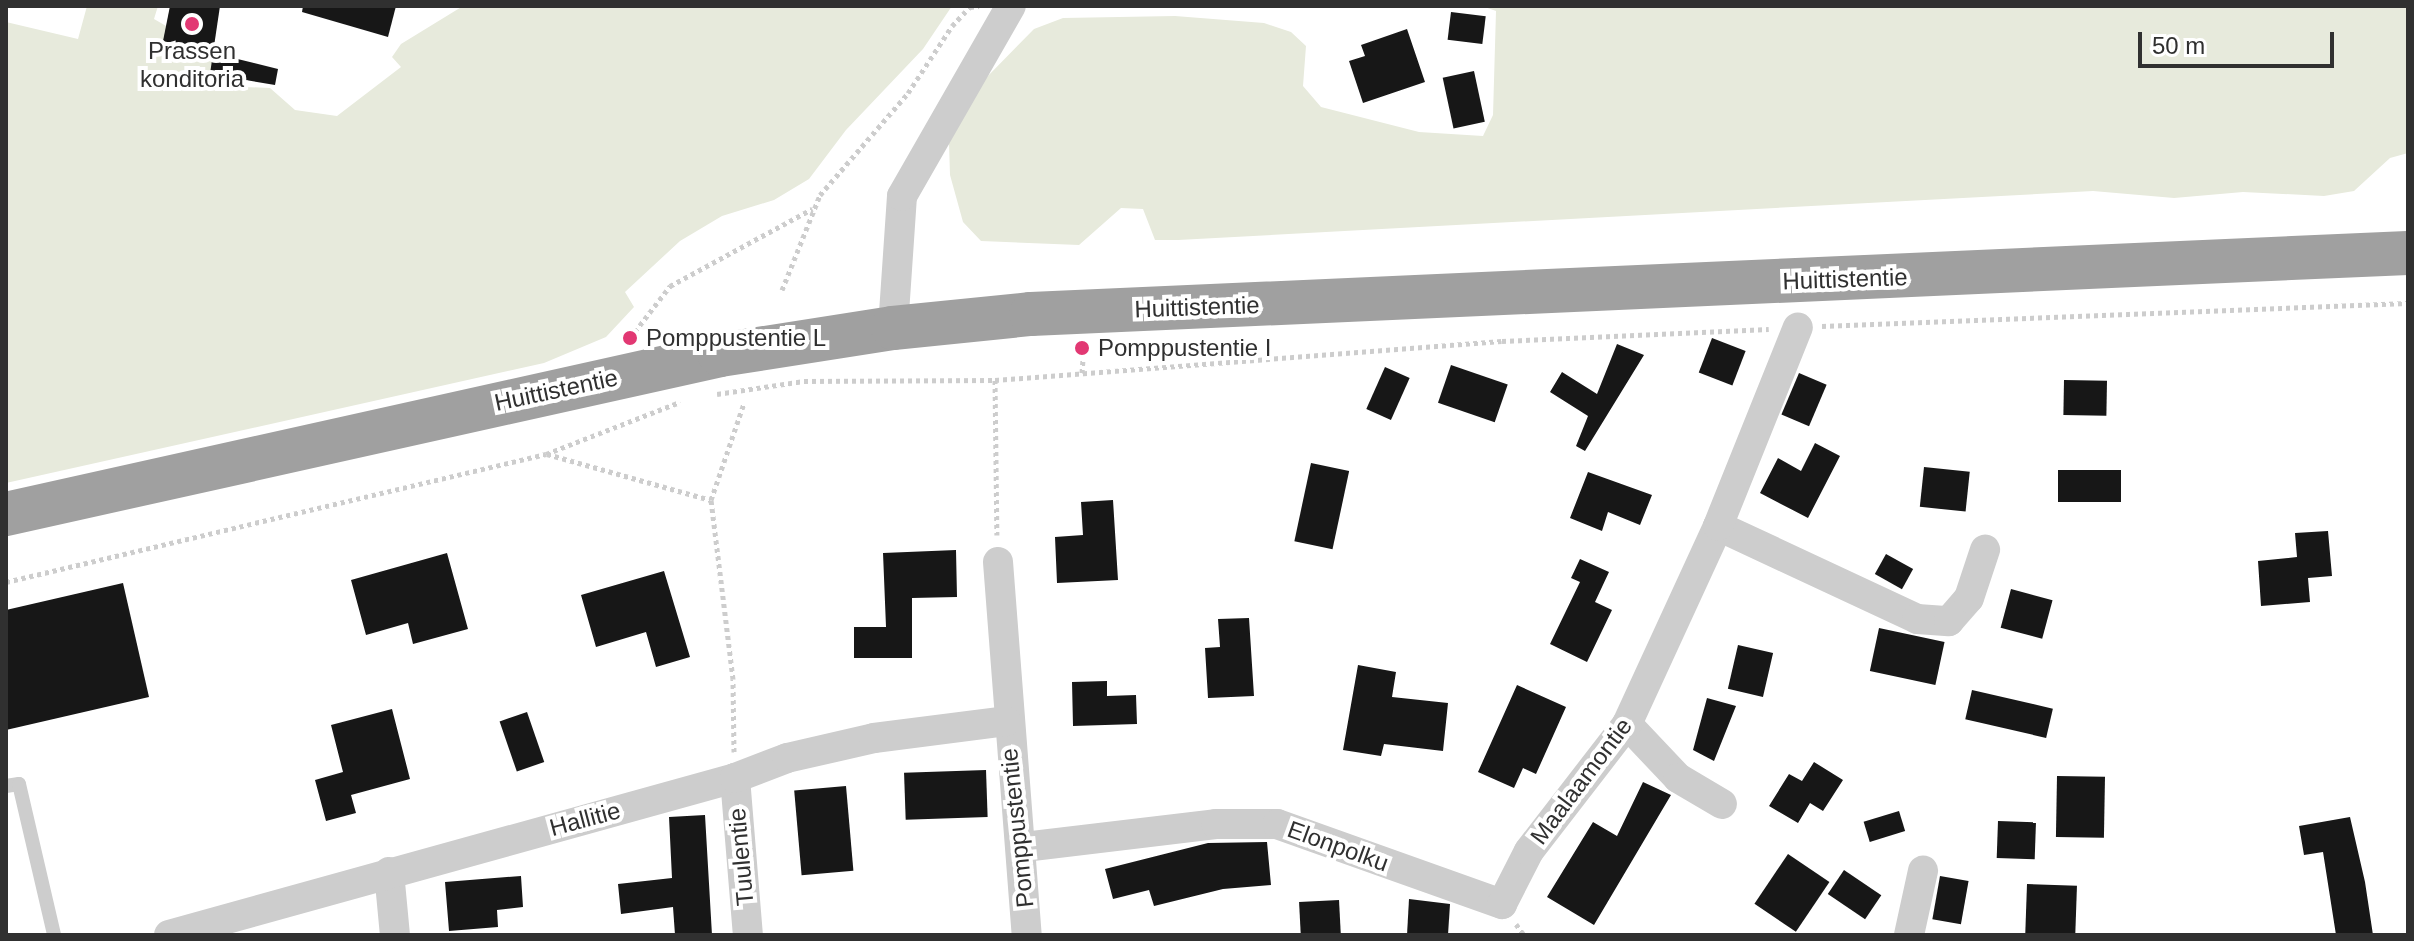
<!DOCTYPE html>
<html>
<head>
<meta charset="utf-8">
<style>
  body { margin:0 }
  #map { position:relative; width:2414px; height:941px; overflow:hidden; background:#fff; font-family:Helvetica,sans-serif }
  div>[style] { position:absolute }
  [style*='--x'] { left:calc(var(--x)*1px); top:calc(var(--y)*1px); width:calc(var(--w)*1px); rotate:calc(var(--a)*1deg) }
  .green>* { inset:0; background:#e7eadc }
  .building>* { inset:0; background:#171717; transform-origin:0 0 }
  .path>* { height:5px; margin-top:-2.5px; transform-origin:0; background:repeating-linear-gradient(90deg,#cdcdcd 0 4px,transparent 0 8px) }
  .service>* { height:14px; margin:-7px; padding:0 7px; transform-origin:7px; border-radius:7px; background:#cdcdcd }
  .minor>* { height:30px; margin:-15px; padding:0 15px; transform-origin:15px; border-radius:15px; background:#cdcdcd }
  .trunk>* { height:44px; margin:-22px; padding:0 22px; transform-origin:22px; border-radius:22px; background:#a0a0a0 }
  .dots>* { width:22px; height:22px; translate:-50% -50%; box-sizing:border-box; border:4px solid #fff; border-radius:50% }
  span { translate:-50% -50%; white-space:nowrap; text-align:center; line-height:1.15; -webkit-text-stroke:8px #fff; paint-order:stroke }
  .poi-label { font-size:24px; color:#303030 }
  .left { translate:0 -50%; text-align:left }
  .street-label { font-size:24px; color:#303030 }
  .frame { position:absolute; inset:0; border:8px solid #303030; pointer-events:none }
  .scale { position:absolute; left:2138px; top:32px; width:196px; height:36px; box-sizing:border-box; border:4px solid #303030; border-top:0; padding-left:10px; font-size:24px; line-height:28px; white-space:nowrap; color:#303030; -webkit-text-stroke:6px #fff; paint-order:stroke }
</style>
</head>
<body>
<div id="map">
  <div class="green">
    <div style="clip-path:polygon(87px 6px,158px 6px,154px 19px,213px 53px,221px 86px,270px 88px,295px 110px,337px 116px,401px 67px,392px 57px,401px 44px,463px 6px,952px 6px,923px 49px,846px 130px,809px 179px,774px 200px,722px 216px,680px 241px,625px 292px,634px 307px,606px 337px,544px 363px,6px 483px,6px 22px,78px 39px)"></div>
    <div style="clip-path:polygon(1482px 6px,2408px 6px,2408px 153px,2390px 158px,2354px 191px,2324px 196px,2243px 192px,2174px 198px,2093px 191px,1178px 240px,1155px 240px,1143px 209px,1121px 208px,1079px 245px,981px 241px,963px 222px,950px 175px,949px 143px,984px 80px,1034px 29px,1063px 18px,1175px 16px,1264px 23px,1291px 32px,1306px 46px,1303px 86px,1321px 107px,1419px 132px,1483px 136px,1493px 115px,1496px 11px)"></div>
  </div>
  <div class="building">
    <div style="clip-path:polygon(170px 6px,220px 6px,213px 53px,163px 41px)"></div>
    <div style="clip-path:polygon(303px 6px,396px 6px,388px 37px,302px 12px)"></div>
    <div style="left:1451px;top:12px;width:35px;height:28px;rotate:7deg"></div>
    <div style="clip-path:polygon(1407px 29px,1425px 82px,1363px 103px,1349px 61px,1365px 56px,1361px 45px)"></div>
    <div style="clip-path:polygon(213px 53px,278px 69px,275px 85px,210px 74px)"></div>
    <div style="left:1474px;top:71px;width:52px;height:32px;rotate:78deg"></div>
    <div style="left:1712px;top:338px;width:36px;height:37px;rotate:21deg"></div>
    <div style="clip-path:polygon(1617px 344px,1644px 355px,1585px 451px,1576px 446px,1588px 416px,1550px 392px,1562px 372px,1597px 394px)"></div>
    <div style="left:1451px;top:365px;width:60px;height:40px;rotate:19deg"></div>
    <div style="left:1385px;top:367px;width:27px;height:46px;rotate:24deg"></div>
    <div style="left:1799px;top:373px;width:30px;height:45px;rotate:23deg"></div>
    <div style="left:2064px;top:380px;width:43px;height:35px;rotate:1deg"></div>
    <div style="clip-path:polygon(1815px 443px,1840px 456px,1808px 518px,1760px 493px,1778px 458px,1801px 471px)"></div>
    <div style="left:1311px;top:463px;width:39px;height:80px;rotate:12deg"></div>
    <div style="left:1924px;top:467px;width:46px;height:40px;rotate:6deg"></div>
    <div style="left:2058px;top:470px;width:63px;height:32px"></div>
    <div style="clip-path:polygon(1588px 472px,1652px 495px,1640px 525px,1608px 512px,1602px 531px,1570px 518px)"></div>
    <div style="clip-path:polygon(1113px 500px,1118px 580px,1057px 583px,1055px 537px,1083px 535px,1081px 502px)"></div>
    <div style="clip-path:polygon(2328px 531px,2332px 576px,2308px 578px,2310px 602px,2261px 606px,2258px 561px,2297px 557px,2295px 533px)"></div>
    <div style="clip-path:polygon(956px 550px,957px 597px,912px 598px,912px 658px,854px 658px,854px 627px,886px 627px,883px 553px)"></div>
    <div style="clip-path:polygon(447px 553px,468px 629px,413px 644px,408px 623px,366px 635px,351px 580px)"></div>
    <div style="left:1886px;top:554px;width:31px;height:23px;rotate:29deg"></div>
    <div style="clip-path:polygon(1580px 559px,1609px 572px,1595px 602px,1612px 610px,1587px 662px,1550px 644px,1580px 582px,1571px 578px)"></div>
    <div style="clip-path:polygon(664px 571px,690px 657px,656px 667px,646px 632px,596px 647px,581px 595px)"></div>
    <div style="clip-path:polygon(123px 583px,149px 697px,6px 730px,6px 610px)"></div>
    <div style="left:2011px;top:589px;width:43px;height:40px;rotate:15deg"></div>
    <div style="clip-path:polygon(1249px 618px,1254px 696px,1208px 698px,1205px 648px,1220px 647px,1218px 619px)"></div>
    <div style="left:1879px;top:628px;width:67px;height:44px;rotate:12deg"></div>
    <div style="left:1738px;top:645px;width:36px;height:45px;rotate:13deg"></div>
    <div style="clip-path:polygon(1358px 665px,1396px 672px,1392px 697px,1448px 703px,1443px 751px,1384px 744px,1381px 756px,1343px 750px)"></div>
    <div style="clip-path:polygon(1107px 681px,1107px 696px,1136px 695px,1137px 724px,1073px 726px,1072px 682px)"></div>
    <div style="clip-path:polygon(1517px 685px,1566px 707px,1536px 774px,1523px 768px,1514px 788px,1478px 772px)"></div>
    <div style="left:1972px;top:690px;width:83px;height:30px;rotate:13deg"></div>
    <div style="clip-path:polygon(1707px 698px,1736px 706px,1714px 761px,1693px 750px)"></div>
    <div style="clip-path:polygon(392px 709px,410px 779px,351px 795px,356px 813px,326px 821px,315px 780px,343px 772px,331px 725px)"></div>
    <div style="left:527px;top:712px;width:53px;height:29px;rotate:71deg"></div>
    <div style="clip-path:polygon(1814px 762px,1843px 780px,1823px 811px,1810px 803px,1798px 823px,1769px 806px,1789px 774px,1802px 781px)"></div>
    <div style="left:986px;top:770px;width:47px;height:82px;rotate:88deg"></div>
    <div style="left:2057px;top:776px;width:48px;height:61px;rotate:1deg"></div>
    <div style="clip-path:polygon(1643px 782px,1671px 795px,1594px 925px,1547px 897px,1593px 822px,1617px 836px)"></div>
    <div style="left:846px;top:786px;width:85px;height:52px;rotate:85deg"></div>
    <div style="left:1899px;top:811px;width:21px;height:37px;rotate:73deg"></div>
    <div style="clip-path:polygon(705px 815px,712px 935px,675px 935px,673px 907px,621px 914px,618px 884px,672px 878px,669px 817px)"></div>
    <div style="clip-path:polygon(2350px 817px,2365px 882px,2373px 935px,2336px 935px,2323px 852px,2304px 855px,2299px 826px)"></div>
    <div style="left:1998px;top:821px;width:38px;height:37px;rotate:2deg"></div>
    <div style="clip-path:polygon(1267px 842px,1271px 885px,1223px 889px,1154px 906px,1149px 890px,1113px 899px,1105px 869px,1208px 843px)"></div>
    <div style="left:1788px;top:854px;width:50px;height:60px;rotate:34deg"></div>
    <div style="left:1844px;top:870px;width:45px;height:29px;rotate:34deg"></div>
    <div style="clip-path:polygon(521px 876px,523px 907px,497px 910px,498px 927px,449px 931px,445px 882px)"></div>
    <div style="left:1940px;top:876px;width:29px;height:44px;rotate:10deg"></div>
    <div style="left:2027px;top:884px;width:50px;height:51px;rotate:2deg"></div>
    <div style="clip-path:polygon(1409px 899px,1450px 904px,1448px 935px,1407px 935px)"></div>
    <div style="left:1339px;top:900px;width:35px;height:40px;rotate:87deg"></div>
  </div>
  <div class="path">
    <div style="--x:782;--y:290;--w:102;--a:-68.2"></div>
    <div style="--x:820;--y:195;--w:135;--a:-49.2"></div>
    <div style="--x:908;--y:93;--w:80;--a:-56.7"></div>
    <div style="--x:952;--y:26;--w:26;--a:-47"></div>
    <div style="--x:970;--y:7;--w:9;--a:-6"></div>
    <div style="--x:1822;--y:326;--w:586;--a:-2.25"></div>
    <div style="--x:630;--y:338;--w:66;--a:-52.4"></div>
    <div style="--x:670;--y:286;--w:162;--a:-28.5"></div>
    <div style="--x:1082;--y:373;--w:27;--a:-86"></div>
    <div style="--x:995;--y:380;--w:155;--a:89.3"></div>
    <div style="--x:717;--y:394;--w:88;--a:-8.5"></div>
    <div style="--x:804;--y:381;--w:191;--a:-0.3"></div>
    <div style="--x:995;--y:380;--w:508;--a:-4.4"></div>
    <div style="--x:1502;--y:341;--w:267;--a:-2.6"></div>
    <div style="--x:547;--y:454;--w:170;--a:15.7"></div>
    <div style="--x:6;--y:582;--w:555;--a:-13.34"></div>
    <div style="--x:546;--y:454;--w:144;--a:-21.2"></div>
    <div style="--x:734;--y:752;--w:73;--a:-90.8"></div>
    <div style="--x:733;--y:679;--w:180;--a:-97"></div>
    <div style="--x:711;--y:500;--w:102;--a:-71.2"></div>
    <div style="--x:1516;--y:924;--w:14;--a:54"></div>
  </div>
  <div class="service">
    <div style="--x:6;--y:786;--w:13;--a:-9"></div>
    <div style="--x:19;--y:784;--w:155;--a:76.9"></div>
  </div>
  <div class="minor">
    <div style="--x:893;--y:328;--w:132;--a:-86.1"></div>
    <div style="--x:902;--y:196;--w:219;--a:-60.2"></div>
    <div style="--x:1718;--y:526;--w:220;--a:25"></div>
    <div style="--x:1917;--y:619;--w:32;--a:4"></div>
    <div style="--x:1949;--y:621;--w:30;--a:-49"></div>
    <div style="--x:1969;--y:598;--w:51;--a:-71.6"></div>
    <div style="--x:998;--y:562;--w:374;--a:85.6"></div>
    <div style="--x:1627;--y:724;--w:74;--a:46.6"></div>
    <div style="--x:1678;--y:778;--w:51;--a:30.6"></div>
    <div style="--x:735;--y:778;--w:158;--a:85.3"></div>
    <div style="--x:1024;--y:847;--w:193;--a:-6.8"></div>
    <div style="--x:1216;--y:824;--w:61;--a:0"></div>
    <div style="--x:1277;--y:824;--w:239;--a:19.6"></div>
    <div style="--x:1502;--y:904;--w:59;--a:-63"></div>
    <div style="--x:1529;--y:851;--w:160;--a:-52.3"></div>
    <div style="--x:1627;--y:724;--w:218;--a:-65.3"></div>
    <div style="--x:1718;--y:526;--w:214;--a:-68.1"></div>
    <div style="--x:389;--y:872;--w:63;--a:84.6"></div>
    <div style="--x:169;--y:935;--w:587;--a:-15.5"></div>
    <div style="--x:735;--y:778;--w:56;--a:-21"></div>
    <div style="--x:787;--y:758;--w:89;--a:-12.9"></div>
    <div style="--x:874;--y:738;--w:133;--a:-7.3"></div>
    <div style="--x:1909;--y:935;--w:66;--a:-77.7"></div>
  </div>
  <div class="trunk">
    <div style="--x:6;--y:514;--w:731;--a:-12.55"></div>
    <div style="--x:720;--y:355;--w:175;--a:-8.9"></div>
    <div style="--x:893;--y:328;--w:139;--a:-5.8"></div>
    <div style="--x:1031;--y:314;--w:1378;--a:-2.54"></div>
  </div>
  <div class="dots">
    <div style="left:192px;top:24px;background:#e23873"></div>
    <div style="left:630px;top:338px;background:#e23873"></div>
    <div style="left:1082px;top:348px;background:#e23873"></div>
  </div>
  <div class="poi-label">
    <span style="left:192px;top:65px">Prassen<br>konditoria</span>
    <span class="left" style="left:646px;top:338px">Pomppustentie L</span>
    <span class="left" style="left:1098px;top:348px">Pomppustentie I</span>
  </div>
  <div class="street-label">
    <span style="left:1845px;top:279px;rotate:-2deg">Huittistentie</span>
    <span style="left:1197px;top:307px;rotate:-2deg">Huittistentie</span>
    <span style="left:556px;top:390px;rotate:-12deg">Huittistentie</span>
    <span style="left:1581px;top:781px;rotate:-53deg">Maalaamontie</span>
    <span style="left:585px;top:819px;rotate:-15deg">Hallitie</span>
    <span style="left:1017px;top:828px;rotate:-96deg">Pomppustentie</span>
    <span style="left:1338px;top:846px;rotate:20deg">Elonpolku</span>
    <span style="left:741px;top:857px;rotate:-95deg">Tuulentie</span>
  </div>
  <div class="frame"></div>
  <div class="scale">50 m</div>
</div>
</body>
</html>
